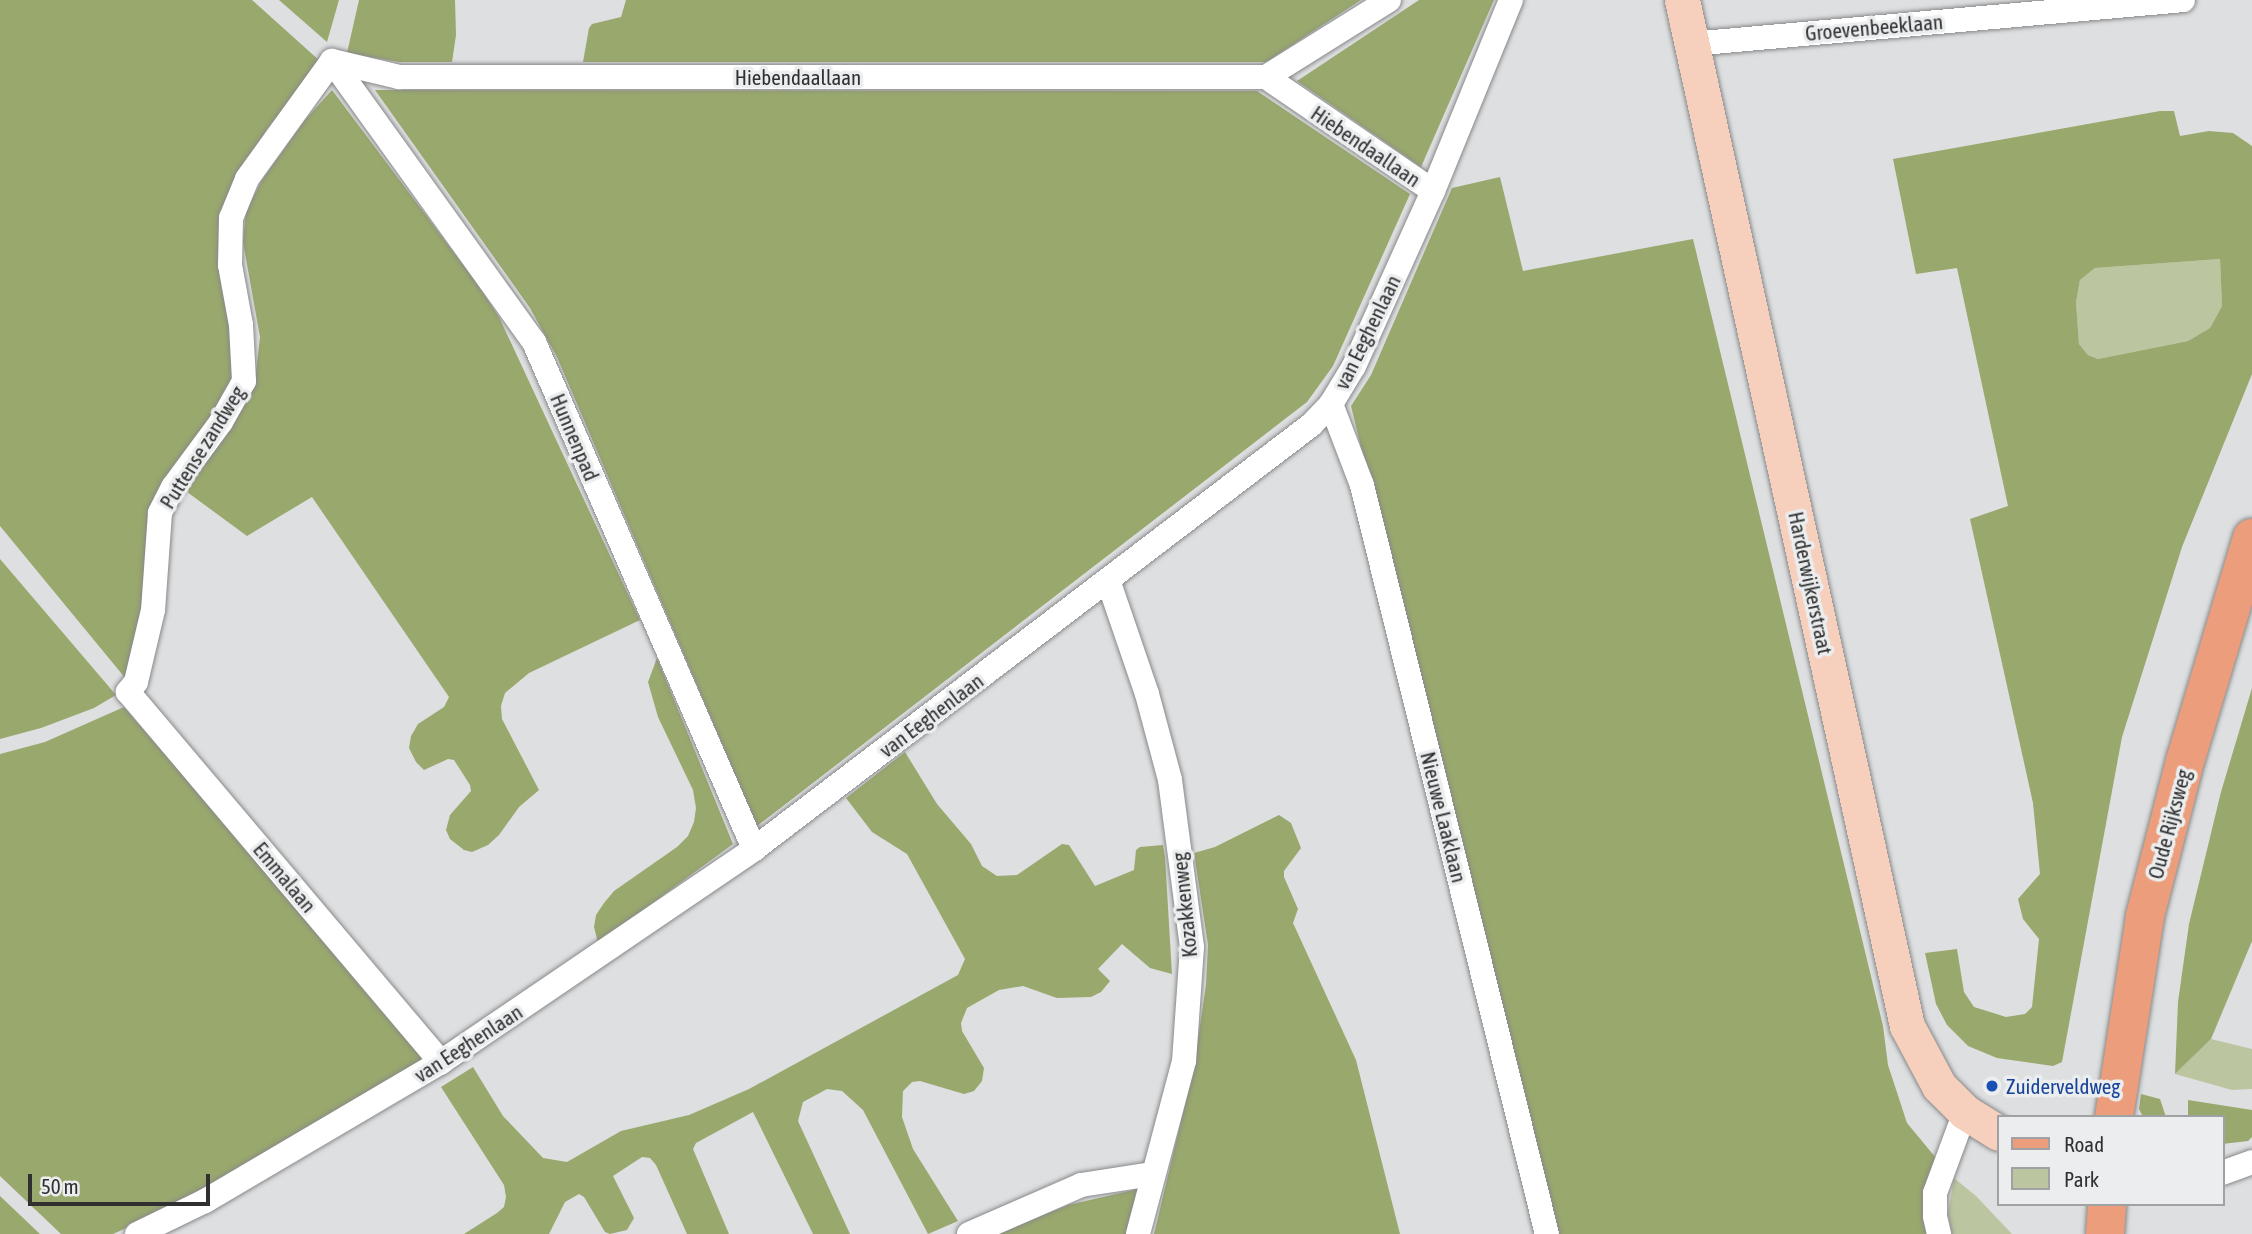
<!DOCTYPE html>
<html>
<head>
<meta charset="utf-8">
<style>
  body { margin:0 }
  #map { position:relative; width:2252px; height:1234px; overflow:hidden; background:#dedfe1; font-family:"Asap Condensed",sans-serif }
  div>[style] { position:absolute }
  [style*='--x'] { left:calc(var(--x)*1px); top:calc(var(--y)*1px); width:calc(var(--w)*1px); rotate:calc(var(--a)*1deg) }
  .green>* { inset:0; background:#bbc5a0 }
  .forest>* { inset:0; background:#99a86d }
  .roads { filter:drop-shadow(0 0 2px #88898a) drop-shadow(0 0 2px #88898a) }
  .street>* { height:24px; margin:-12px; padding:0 12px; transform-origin:12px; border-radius:12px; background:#fff }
  .secondary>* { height:35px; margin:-17.5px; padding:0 17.5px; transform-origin:17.5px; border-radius:17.5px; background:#f6cfbd }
  .primary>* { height:38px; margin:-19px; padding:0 19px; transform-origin:19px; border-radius:19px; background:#ec9e7c }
  .dots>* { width:19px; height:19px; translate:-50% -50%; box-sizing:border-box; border:4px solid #ebedee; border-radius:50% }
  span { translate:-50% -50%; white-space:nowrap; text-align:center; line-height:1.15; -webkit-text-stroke:7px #ebedee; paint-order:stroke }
  .street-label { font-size:21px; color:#303031 }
  .transit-label { font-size:21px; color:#164399 }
  .left { translate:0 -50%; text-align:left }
  .legend { position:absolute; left:1997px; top:1115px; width:228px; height:91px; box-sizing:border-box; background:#ebedee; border:2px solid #a0a1a2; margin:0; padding:9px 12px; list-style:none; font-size:21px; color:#303031 }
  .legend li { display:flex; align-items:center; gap:14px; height:35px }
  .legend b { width:35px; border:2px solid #a0a1a2 }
  .scale { position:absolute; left:28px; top:1174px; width:182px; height:32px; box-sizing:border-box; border:4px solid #303031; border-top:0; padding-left:9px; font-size:21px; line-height:24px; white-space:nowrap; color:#303031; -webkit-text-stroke:5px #ebedee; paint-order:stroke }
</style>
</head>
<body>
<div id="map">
  <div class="green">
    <div style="clip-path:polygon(2220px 259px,2222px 306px,2210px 328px,2188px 341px,2098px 359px,2088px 355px,2079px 344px,2076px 302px,2080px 280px,2095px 268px)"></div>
    <div style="clip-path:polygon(2211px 1039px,2252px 1049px,2252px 1089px,2232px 1090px,2175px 1074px)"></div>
    <div style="clip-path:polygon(1954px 1178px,1976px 1196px,2012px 1234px,1952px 1234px,1948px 1214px)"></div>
  </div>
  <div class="forest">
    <div style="clip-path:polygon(0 0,252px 0,321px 62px,267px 129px,240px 173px,234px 379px,214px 415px,165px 484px,145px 612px,126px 679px,0 526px)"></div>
    <div style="clip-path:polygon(279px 0,339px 0,327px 42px)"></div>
    <div style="clip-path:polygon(359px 0,455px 0,456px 35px,452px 62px,399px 62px,347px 53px)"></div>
    <div style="clip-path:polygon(626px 0,1361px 0,1266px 62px,583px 62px,589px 28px,592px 24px,621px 17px)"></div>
    <div style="clip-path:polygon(1419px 0,1494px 0,1421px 167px,1297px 81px)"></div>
    <div style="clip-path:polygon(332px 90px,476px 282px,499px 317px,640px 620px,529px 673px,505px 693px,501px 706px,502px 719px,539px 790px,519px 807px,499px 835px,488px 845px,472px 852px,464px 850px,450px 839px,446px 830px,450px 815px,471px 791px,470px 785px,454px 760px,448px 759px,424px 770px,416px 762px,409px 748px,411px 736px,418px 724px,444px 707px,449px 697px,312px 497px,247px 536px,183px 489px,242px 410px,256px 372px,260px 337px,243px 242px,246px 211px,262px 180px,305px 120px)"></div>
    <div style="clip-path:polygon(375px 90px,1257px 91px,1410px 194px,1333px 366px,1307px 402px,757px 826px,557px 357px,530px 308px)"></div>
    <div style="clip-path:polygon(evenodd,2160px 111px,2174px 111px,2180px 136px,2209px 131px,2233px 133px,2252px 146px,2252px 374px,2182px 547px,2122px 737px,2062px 1062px,2053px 1066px,1997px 1058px,1968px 1046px,1947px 1025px,1936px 1004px,1925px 953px,1957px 949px,1964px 992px,1974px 1007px,2006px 1017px,2025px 1014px,2032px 1007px,2039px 939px,2023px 919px,2018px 899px,2040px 874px,2033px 803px,1970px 519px,2008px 506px,1957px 268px,1916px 274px,1893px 159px,2160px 111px,2220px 259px,2222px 306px,2210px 328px,2188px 341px,2098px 359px,2088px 355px,2079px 344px,2076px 302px,2080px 280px,2095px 268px,2220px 259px)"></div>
    <div style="clip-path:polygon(1500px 177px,1523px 271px,1693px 239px,1883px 1026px,1888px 1065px,1907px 1123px,1936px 1158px,1924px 1191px,1926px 1234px,1553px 1234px,1351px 406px,1371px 375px,1452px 188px)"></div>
    <div style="clip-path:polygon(0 559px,116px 695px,94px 708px,41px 728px,0 739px)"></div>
    <div style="clip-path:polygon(657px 658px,733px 844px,598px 943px,594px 927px,596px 915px,604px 903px,614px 891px,677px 847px,688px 836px,694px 822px,696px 808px,693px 790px,658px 717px,648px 682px)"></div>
    <div style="clip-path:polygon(2252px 688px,2252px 941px,2211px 1039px,2175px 1074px,2178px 1002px,2189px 924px,2221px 792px)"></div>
    <div style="clip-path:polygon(124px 707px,430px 1060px,199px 1195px,113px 1234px,61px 1234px,0 1176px,0 754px,45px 742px)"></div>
    <div style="clip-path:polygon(905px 752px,937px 804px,971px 844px,982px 866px,997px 876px,1017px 875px,1062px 844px,1069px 845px,1095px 886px,1134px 870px,1136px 850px,1140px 847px,1163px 845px,1165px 857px,1172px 974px,1150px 968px,1122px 944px,1098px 969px,1110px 981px,1101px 992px,1091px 997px,1057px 998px,1023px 986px,999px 990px,967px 1008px,961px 1023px,962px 1031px,984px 1068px,982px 1081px,974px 1091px,964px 1094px,920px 1081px,912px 1082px,903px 1091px,902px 1117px,913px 1149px,958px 1221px,928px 1234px,863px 1110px,842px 1091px,827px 1089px,803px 1102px,798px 1121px,850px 1234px,813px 1234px,753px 1112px,696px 1143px,693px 1149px,729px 1234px,687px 1234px,656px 1165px,650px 1158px,642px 1157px,613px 1176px,634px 1218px,627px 1230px,610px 1234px,605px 1232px,584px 1197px,579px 1194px,565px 1202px,549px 1234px,464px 1234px,497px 1213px,504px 1207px,506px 1197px,504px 1185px,441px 1087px,473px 1067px,503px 1116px,543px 1158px,567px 1162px,621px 1131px,689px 1115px,749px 1089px,958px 975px,965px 959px,907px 854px,872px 832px,846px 798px)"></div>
    <div style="clip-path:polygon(1279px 815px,1291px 823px,1301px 848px,1284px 871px,1284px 877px,1298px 909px,1293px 923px,1356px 1060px,1400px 1234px,1154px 1234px,1194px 1067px,1206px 985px,1208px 945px,1194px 853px,1215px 847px)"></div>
    <div style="clip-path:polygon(2141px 1094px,2160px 1099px,2166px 1117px,2143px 1117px,2139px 1109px)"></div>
    <div style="clip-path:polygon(2188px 1100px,2252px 1110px,2252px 1137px,2248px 1141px,2222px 1144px,2222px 1117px,2188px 1117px)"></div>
    <div style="clip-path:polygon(1138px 1189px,1128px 1234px,998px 1234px,1068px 1205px)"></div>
    <div style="clip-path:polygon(0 1196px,40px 1234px,0 1234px)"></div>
  </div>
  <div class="roads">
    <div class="street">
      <div style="--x:1691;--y:44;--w:494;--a:-5.1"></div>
      <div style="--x:332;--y:61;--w:145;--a:125.8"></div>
      <div style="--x:247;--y:179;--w:42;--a:112.3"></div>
      <div style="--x:231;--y:218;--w:47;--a:91.2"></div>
      <div style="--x:230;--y:265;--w:61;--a:79.6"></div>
      <div style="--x:241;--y:325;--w:56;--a:86.9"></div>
      <div style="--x:244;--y:381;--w:47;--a:119.3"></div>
      <div style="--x:221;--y:422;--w:81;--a:126.4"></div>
      <div style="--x:173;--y:487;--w:29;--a:117"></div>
      <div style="--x:160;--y:513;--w:97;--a:94.1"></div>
      <div style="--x:153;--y:610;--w:74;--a:103.3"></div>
      <div style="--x:136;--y:682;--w:13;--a:129"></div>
      <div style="--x:128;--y:692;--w:485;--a:49.8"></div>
      <div style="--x:332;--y:61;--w:69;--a:13.4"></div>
      <div style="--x:399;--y:77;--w:867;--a:0"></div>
      <div style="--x:1266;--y:77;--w:145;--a:-32"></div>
      <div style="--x:332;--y:61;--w:346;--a:54.3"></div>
      <div style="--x:534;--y:342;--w:553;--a:66.54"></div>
      <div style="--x:1266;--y:77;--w:202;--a:34.3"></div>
      <div style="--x:1331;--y:404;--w:87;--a:69.1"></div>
      <div style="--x:1362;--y:485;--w:772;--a:76.13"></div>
      <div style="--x:1108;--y:580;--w:120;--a:71.1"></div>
      <div style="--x:1147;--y:694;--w:89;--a:75"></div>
      <div style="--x:1170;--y:780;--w:168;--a:82.5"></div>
      <div style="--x:1192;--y:947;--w:114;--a:94"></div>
      <div style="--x:1184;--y:1061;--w:179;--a:104.9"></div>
      <div style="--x:2222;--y:1173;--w:32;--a:-20"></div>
      <div style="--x:137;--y:1234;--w:76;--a:-25.9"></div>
      <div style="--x:205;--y:1201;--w:274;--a:-30.5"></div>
      <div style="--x:441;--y:1062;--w:379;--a:-34.2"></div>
      <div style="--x:754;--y:849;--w:700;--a:-37.28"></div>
      <div style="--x:1311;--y:425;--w:29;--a:-46"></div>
      <div style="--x:1331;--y:404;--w:44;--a:-58.8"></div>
      <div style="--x:1354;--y:366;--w:192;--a:-65.7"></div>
      <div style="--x:1433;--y:191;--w:206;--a:-67.8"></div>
      <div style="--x:969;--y:1234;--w:122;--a:-23.6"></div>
      <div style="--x:1081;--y:1185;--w:73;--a:-8.7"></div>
      <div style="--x:1939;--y:1234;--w:18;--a:-103"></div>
      <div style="--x:1935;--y:1216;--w:23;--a:-90"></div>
      <div style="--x:1935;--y:1193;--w:86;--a:-69.7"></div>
    </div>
    <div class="secondary">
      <div style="--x:1682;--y:0;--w:1050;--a:77.63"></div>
      <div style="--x:1907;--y:1026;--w:68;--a:61.9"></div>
      <div style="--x:1939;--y:1086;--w:37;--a:45"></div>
      <div style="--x:1965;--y:1112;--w:39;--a:32"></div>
    </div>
    <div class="primary">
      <div style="--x:2114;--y:1117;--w:203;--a:-81.2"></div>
      <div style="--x:2145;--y:916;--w:163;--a:-75.5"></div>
      <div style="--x:2186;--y:758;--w:230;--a:-73.3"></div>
      <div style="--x:2105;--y:1234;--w:30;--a:-86"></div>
    </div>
  </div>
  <div class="dots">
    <div style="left:1992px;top:1086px;background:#1a4fb4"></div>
  </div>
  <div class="street-label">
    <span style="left:1874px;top:27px;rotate:-5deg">Groevenbeeklaan</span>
    <span style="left:798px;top:77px">Hiebendaallaan</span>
    <span style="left:1366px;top:146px;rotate:34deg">Hiebendaallaan</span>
    <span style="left:1367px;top:332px;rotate:-64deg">van Eeghenlaan</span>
    <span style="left:575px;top:437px;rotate:67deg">Hunnenpad</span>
    <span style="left:202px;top:447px;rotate:-58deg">Puttense zandweg</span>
    <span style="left:1811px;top:583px;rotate:78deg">Harderwijkerstraat</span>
    <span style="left:931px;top:715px;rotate:-37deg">van Eeghenlaan</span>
    <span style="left:1444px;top:817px;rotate:76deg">Nieuwe Laaklaan</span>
    <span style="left:2169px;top:824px;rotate:-75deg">Oude Rijksweg</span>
    <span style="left:285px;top:877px;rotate:50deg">Emmalaan</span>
    <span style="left:1184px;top:905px;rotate:-96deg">Kozakkenweg</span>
    <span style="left:468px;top:1043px;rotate:-33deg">van Eeghenlaan</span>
  </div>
  <div class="transit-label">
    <span class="left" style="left:2006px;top:1086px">Zuiderveldweg</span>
  </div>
  <ul class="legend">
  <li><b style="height:9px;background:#ec9e7c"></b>Road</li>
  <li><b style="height:19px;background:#bbc5a0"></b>Park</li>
  </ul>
  <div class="scale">50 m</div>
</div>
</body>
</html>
